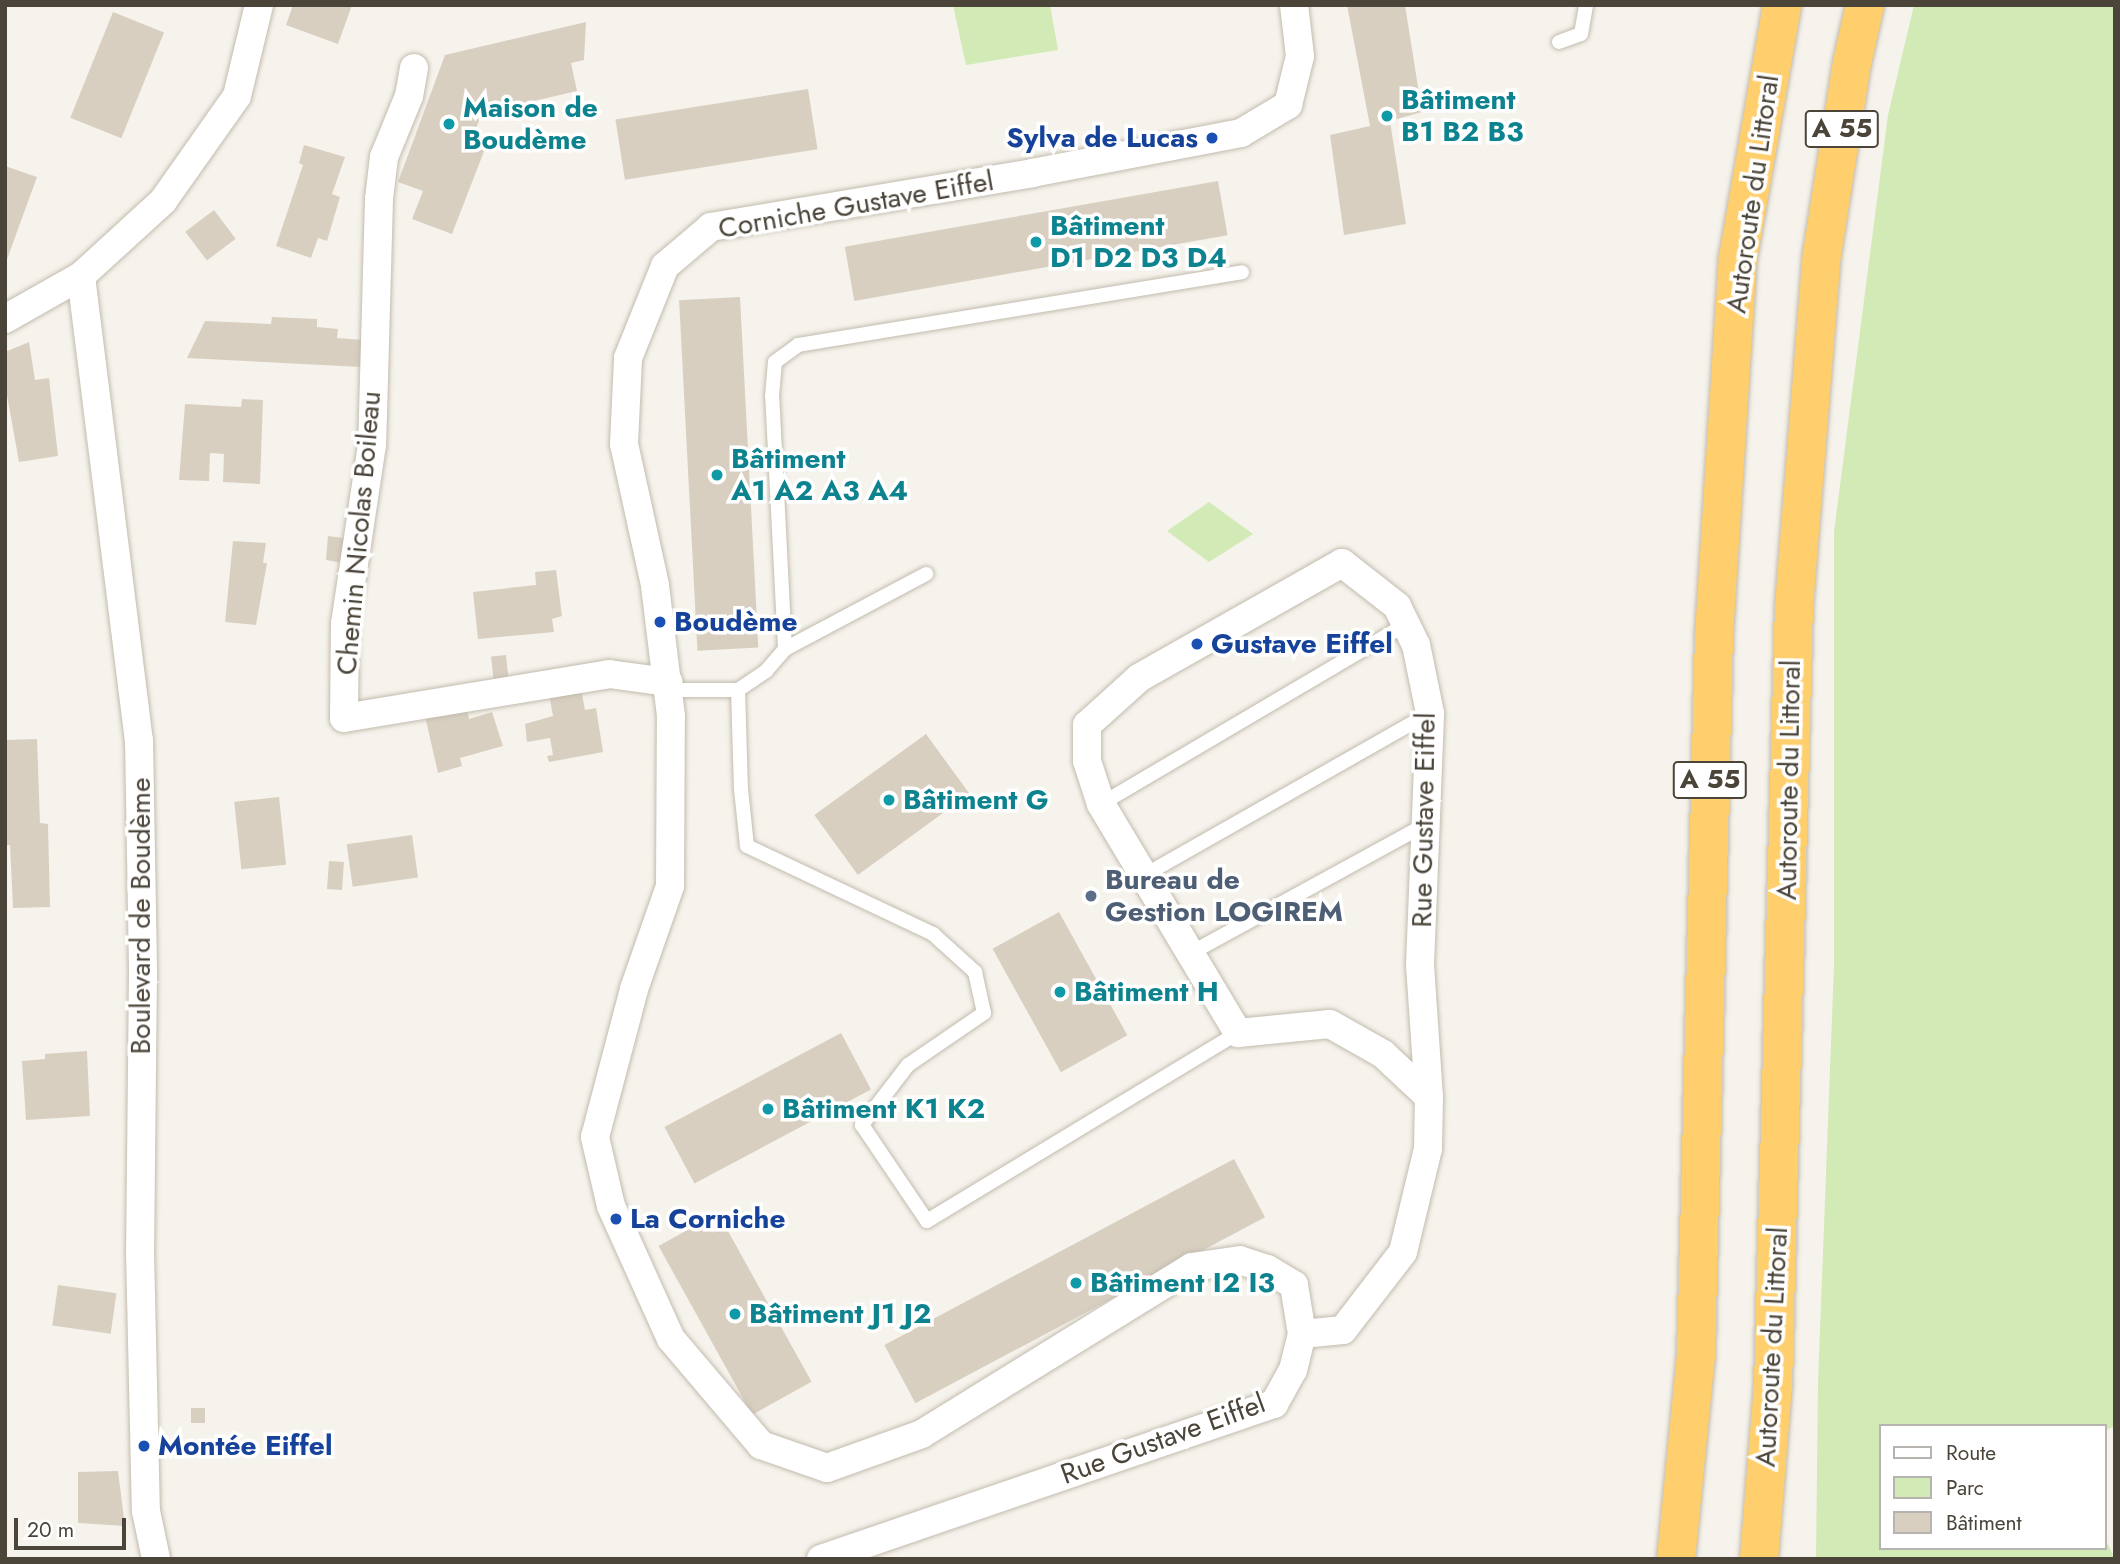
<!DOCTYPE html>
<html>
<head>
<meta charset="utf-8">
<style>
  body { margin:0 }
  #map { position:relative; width:2120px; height:1564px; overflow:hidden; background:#f6f3ec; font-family:Jost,sans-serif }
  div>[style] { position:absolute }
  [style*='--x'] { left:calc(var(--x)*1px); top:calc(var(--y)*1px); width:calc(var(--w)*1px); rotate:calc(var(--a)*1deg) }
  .green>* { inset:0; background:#d2eab5 }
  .building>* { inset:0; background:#d8cfc1; transform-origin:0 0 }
  .roads { filter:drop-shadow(0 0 2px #c2bbae) drop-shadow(0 0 2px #c2bbae) }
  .lane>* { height:14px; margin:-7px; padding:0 7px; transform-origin:7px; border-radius:7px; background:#fff }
  .street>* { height:28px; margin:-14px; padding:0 14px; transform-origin:14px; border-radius:14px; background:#fff }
  .highway>* { height:38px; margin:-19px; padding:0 19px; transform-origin:19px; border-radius:19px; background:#ffcf6e }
  .dots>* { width:19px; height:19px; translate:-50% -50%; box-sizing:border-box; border:4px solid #fff; border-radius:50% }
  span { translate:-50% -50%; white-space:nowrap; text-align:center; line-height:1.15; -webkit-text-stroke:7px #fff; paint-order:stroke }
  .shield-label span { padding:2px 5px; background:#fff; border:2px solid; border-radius:5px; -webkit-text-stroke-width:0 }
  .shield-label { font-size:26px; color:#4b4439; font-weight:700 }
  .culture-label { font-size:28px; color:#0d838f; font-weight:700 }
  .left { translate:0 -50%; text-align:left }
  .transit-label { font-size:28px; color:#164399; font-weight:700 }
  .right { translate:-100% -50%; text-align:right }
  .street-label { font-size:28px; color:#4b4439 }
  .service-label { font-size:28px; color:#4e5e75; font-weight:700 }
  .frame { position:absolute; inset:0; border:7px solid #4b4439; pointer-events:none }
  .legend { position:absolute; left:1879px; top:1424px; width:228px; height:126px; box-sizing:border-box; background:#fff; border:2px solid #b7b4b0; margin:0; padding:9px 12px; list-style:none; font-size:21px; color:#4b4439 }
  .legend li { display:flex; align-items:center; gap:14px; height:35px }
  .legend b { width:35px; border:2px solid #b7b4b0 }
  .scale { position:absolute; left:14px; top:1518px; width:112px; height:32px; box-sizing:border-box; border:4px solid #4b4439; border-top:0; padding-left:9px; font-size:21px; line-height:24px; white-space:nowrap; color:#4b4439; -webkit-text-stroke:5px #fff; paint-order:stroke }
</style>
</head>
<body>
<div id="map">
  <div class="green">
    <div style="clip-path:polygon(953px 5px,1050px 5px,1058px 50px,966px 65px)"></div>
    <div style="clip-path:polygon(1914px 5px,2115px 5px,2115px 1426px,2104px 1431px,2104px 1426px,1880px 1426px,1880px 1548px,2104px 1548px,2104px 1536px,2115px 1559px,1816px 1559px,1818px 1383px,1834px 965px,1834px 532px,1888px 115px)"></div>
    <div style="clip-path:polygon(1209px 502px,1253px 534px,1209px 562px,1167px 531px)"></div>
  </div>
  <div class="building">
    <div style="clip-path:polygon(293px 5px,352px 5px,338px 44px,286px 25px)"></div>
    <div style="clip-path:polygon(1347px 5px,1405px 5px,1422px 112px,1390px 121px,1406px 224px,1344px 235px,1330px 135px,1370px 126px)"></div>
    <div style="left:113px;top:12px;width:55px;height:114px;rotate:22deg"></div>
    <div style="clip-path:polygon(586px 22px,584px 60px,571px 63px,577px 91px,482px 113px,473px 136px,488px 141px,452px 234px,412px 219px,423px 191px,398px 182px,445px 55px)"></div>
    <div style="left:808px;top:89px;width:61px;height:195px;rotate:81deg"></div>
    <div style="clip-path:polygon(304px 145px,345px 157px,332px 194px,340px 197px,327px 241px,318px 238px,311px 258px,276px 246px,303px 165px,299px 163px)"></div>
    <div style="clip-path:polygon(5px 166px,37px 177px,6px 262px,5px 262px)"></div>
    <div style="left:1218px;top:181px;width:55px;height:379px;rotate:80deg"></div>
    <div style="left:214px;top:210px;width:36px;height:36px;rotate:53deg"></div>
    <div style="left:740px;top:297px;width:351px;height:61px;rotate:87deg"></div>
    <div style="clip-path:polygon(272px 317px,317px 319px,317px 327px,338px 329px,337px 338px,363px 340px,361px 367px,187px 358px,205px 321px,271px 324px)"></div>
    <div style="clip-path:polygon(29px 342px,35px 380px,49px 378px,58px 456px,19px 462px,5px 384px,5px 352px)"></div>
    <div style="clip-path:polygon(242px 399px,263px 400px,260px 484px,223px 482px,224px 454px,210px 453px,209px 481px,179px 480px,185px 404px,241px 407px)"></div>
    <div style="clip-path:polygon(328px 536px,344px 538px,343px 563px,326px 560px)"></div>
    <div style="clip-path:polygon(233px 541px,266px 543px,263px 563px,267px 563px,256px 625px,225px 622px)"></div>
    <div style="clip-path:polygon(556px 570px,562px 616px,552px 619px,554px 632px,478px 639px,473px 592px,536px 585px,535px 572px)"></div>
    <div style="left:506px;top:655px;width:27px;height:15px;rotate:84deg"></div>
    <div style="clip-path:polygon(581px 689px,585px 710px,596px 708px,603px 752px,549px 762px,547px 756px,553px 755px,550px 738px,527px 742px,525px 724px,553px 716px,549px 694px)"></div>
    <div style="clip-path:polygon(467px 709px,469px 719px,492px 712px,503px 746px,460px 758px,462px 766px,438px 773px,425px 716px)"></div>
    <div style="left:926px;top:734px;width:74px;height:138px;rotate:54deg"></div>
    <div style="clip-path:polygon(37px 739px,40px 823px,48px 824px,50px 907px,13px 908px,10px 845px,6px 845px,5px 740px)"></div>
    <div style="left:279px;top:797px;width:68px;height:45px;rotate:84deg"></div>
    <div style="left:412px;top:835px;width:43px;height:66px;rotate:82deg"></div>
    <div style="left:329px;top:861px;width:15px;height:28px;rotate:4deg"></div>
    <div style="left:1059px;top:912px;width:141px;height:76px;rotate:61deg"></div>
    <div style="left:841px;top:1033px;width:64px;height:200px;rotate:62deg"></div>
    <div style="clip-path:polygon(87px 1051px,90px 1116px,26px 1120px,22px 1061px,45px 1059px,45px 1054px)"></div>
    <div style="left:1234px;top:1159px;width:66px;height:396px;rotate:62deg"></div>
    <div style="left:718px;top:1213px;width:193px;height:68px;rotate:61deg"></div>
    <div style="left:58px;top:1285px;width:59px;height:41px;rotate:8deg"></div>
    <div style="left:191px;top:1408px;width:14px;height:15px"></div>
    <div style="clip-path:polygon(118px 1471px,125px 1526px,78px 1523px,78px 1472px)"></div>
  </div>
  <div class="roads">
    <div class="lane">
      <div style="--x:1559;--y:42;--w:23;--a:-20"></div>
      <div style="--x:1581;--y:34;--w:29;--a:-80"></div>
      <div style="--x:785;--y:649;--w:253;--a:-92.9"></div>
      <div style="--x:772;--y:396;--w:34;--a:-85"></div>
      <div style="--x:775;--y:362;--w:29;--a:-36"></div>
      <div style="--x:798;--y:345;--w:450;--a:-9.3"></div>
      <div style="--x:669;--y:690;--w:69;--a:0"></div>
      <div style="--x:738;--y:690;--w:34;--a:-34"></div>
      <div style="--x:766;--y:671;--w:29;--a:-49"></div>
      <div style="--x:785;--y:649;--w:160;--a:-28"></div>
      <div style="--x:738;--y:690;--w:99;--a:88.3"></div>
      <div style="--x:741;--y:789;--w:57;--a:84"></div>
      <div style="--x:747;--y:846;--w:206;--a:25.3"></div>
      <div style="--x:933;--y:934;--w:57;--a:42.1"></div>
      <div style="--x:975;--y:972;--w:42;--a:77.6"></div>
      <div style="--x:984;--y:1013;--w:92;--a:145.6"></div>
      <div style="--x:908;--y:1065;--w:76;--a:127.5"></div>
      <div style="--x:862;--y:1125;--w:116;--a:55.9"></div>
      <div style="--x:927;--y:1221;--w:363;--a:-31.2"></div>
      <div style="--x:1101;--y:804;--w:354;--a:-30.5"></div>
      <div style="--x:1143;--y:876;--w:330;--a:-29.6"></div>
      <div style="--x:1189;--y:954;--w:269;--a:-28.7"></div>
    </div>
    <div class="street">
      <div style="--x:414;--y:68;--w:28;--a:100"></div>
      <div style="--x:409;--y:96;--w:66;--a:112.3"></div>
      <div style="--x:384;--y:157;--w:42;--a:96.8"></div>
      <div style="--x:379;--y:199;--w:246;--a:91.6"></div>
      <div style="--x:372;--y:445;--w:180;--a:98.6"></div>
      <div style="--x:345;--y:623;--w:95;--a:90.6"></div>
      <div style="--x:344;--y:718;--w:269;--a:-9.4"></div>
      <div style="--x:609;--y:674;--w:60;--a:7.7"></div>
      <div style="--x:81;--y:276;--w:468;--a:82.9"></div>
      <div style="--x:139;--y:740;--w:232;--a:89"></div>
      <div style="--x:143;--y:972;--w:280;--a:90.6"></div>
      <div style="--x:140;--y:1252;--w:259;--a:88.7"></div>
      <div style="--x:146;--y:1511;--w:49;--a:78.2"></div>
      <div style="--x:5;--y:319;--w:87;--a:-29.5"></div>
      <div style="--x:81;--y:276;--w:111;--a:-42.4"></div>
      <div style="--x:163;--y:201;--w:128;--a:-54.8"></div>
      <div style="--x:237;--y:96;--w:94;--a:-76.4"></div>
      <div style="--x:1302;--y:1334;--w:41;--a:-5.6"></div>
      <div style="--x:1343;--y:1330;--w:98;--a:-52.4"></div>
      <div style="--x:1403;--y:1252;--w:106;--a:-76.4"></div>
      <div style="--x:1428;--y:1149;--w:52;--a:-88.9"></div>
      <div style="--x:1429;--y:1097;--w:132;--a:-93.9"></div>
      <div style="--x:1420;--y:965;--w:252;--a:-87.7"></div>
      <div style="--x:1430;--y:713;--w:69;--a:-101.6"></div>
      <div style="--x:1416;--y:645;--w:43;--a:-116"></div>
      <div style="--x:1397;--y:606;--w:70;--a:-142"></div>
      <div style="--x:1342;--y:563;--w:233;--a:150.5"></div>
      <div style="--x:1139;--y:678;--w:70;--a:137.9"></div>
      <div style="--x:1087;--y:725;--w:36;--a:90"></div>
      <div style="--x:1087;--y:761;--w:45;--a:72"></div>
      <div style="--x:1101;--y:804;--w:267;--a:59.1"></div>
      <div style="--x:1238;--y:1033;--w:92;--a:-5.6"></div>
      <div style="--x:1330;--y:1024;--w:61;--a:29.5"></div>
      <div style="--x:1383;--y:1054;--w:63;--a:43.1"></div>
      <div style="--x:821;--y:1559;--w:479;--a:-18.9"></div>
      <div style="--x:1274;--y:1404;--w:39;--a:-61"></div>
      <div style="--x:1293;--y:1370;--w:37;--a:-76"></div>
      <div style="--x:1302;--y:1334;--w:50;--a:-99.3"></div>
      <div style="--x:1294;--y:1285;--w:31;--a:-149"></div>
      <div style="--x:1267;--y:1269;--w:28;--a:-162"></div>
      <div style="--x:1240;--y:1260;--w:49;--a:171.7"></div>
      <div style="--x:1192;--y:1267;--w:317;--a:148.3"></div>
      <div style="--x:922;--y:1434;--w:101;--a:160.3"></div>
      <div style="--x:827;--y:1468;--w:70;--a:-160.8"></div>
      <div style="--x:761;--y:1445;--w:139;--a:-130.3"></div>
      <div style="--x:671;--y:1339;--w:146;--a:-114.3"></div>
      <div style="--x:611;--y:1206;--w:71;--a:-103.1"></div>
      <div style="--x:595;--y:1137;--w:153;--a:-75.2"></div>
      <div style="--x:634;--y:989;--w:109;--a:-70.7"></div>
      <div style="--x:670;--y:886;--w:170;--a:-89.7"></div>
      <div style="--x:671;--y:716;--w:132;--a:-97"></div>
      <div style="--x:655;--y:585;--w:144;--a:-102.4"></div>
      <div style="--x:624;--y:444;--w:86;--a:-87.3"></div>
      <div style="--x:628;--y:358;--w:99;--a:-68.1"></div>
      <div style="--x:665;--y:266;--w:60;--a:-40.3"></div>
      <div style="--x:711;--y:227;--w:326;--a:-9.5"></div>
      <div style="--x:1032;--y:173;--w:213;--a:-10.8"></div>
      <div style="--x:1241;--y:133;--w:55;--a:-30.8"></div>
      <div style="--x:1288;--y:105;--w:50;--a:-76.2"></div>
      <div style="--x:1300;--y:56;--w:51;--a:-96.7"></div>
    </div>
    <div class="highway">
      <div style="--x:1676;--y:1559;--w:204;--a:-84.4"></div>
      <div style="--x:1696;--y:1356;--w:721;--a:-88.57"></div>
      <div style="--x:1714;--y:635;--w:378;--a:-86.4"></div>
      <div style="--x:1738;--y:258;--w:257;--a:-80.1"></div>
      <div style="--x:1759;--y:1559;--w:174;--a:-85.4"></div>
      <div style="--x:1773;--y:1386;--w:780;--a:-88.46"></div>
      <div style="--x:1794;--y:606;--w:353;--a:-85.5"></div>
      <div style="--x:1822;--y:254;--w:193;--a:-81.1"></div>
      <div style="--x:1852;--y:63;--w:59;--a:-77.4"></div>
    </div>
  </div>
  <div class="dots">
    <div style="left:1387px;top:116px;background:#0f9aa8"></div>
    <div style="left:449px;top:124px;background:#0f9aa8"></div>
    <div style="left:1212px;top:138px;background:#1a4fb4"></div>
    <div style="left:1036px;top:242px;background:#0f9aa8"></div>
    <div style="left:717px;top:475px;background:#0f9aa8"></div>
    <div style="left:660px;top:622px;background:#1a4fb4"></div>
    <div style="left:1197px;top:644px;background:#1a4fb4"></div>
    <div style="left:889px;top:800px;background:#0f9aa8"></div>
    <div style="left:1091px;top:896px;background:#5c6f8a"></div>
    <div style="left:1060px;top:992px;background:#0f9aa8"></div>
    <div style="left:768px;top:1109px;background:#0f9aa8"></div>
    <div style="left:616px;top:1219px;background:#1a4fb4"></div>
    <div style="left:1076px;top:1283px;background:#0f9aa8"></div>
    <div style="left:735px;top:1314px;background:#0f9aa8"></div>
    <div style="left:144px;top:1446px;background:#1a4fb4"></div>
  </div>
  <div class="shield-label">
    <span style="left:1842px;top:129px">A 55</span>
    <span style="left:1710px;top:780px">A 55</span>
  </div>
  <div class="culture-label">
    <span class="left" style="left:1401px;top:116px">Bâtiment<br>B1 B2 B3</span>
    <span class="left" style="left:463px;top:124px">Maison de<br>Boudème</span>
    <span class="left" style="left:1050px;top:242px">Bâtiment<br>D1 D2 D3 D4</span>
    <span class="left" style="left:731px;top:475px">Bâtiment<br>A1 A2 A3 A4</span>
    <span class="left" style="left:903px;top:800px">Bâtiment G</span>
    <span class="left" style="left:1074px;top:992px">Bâtiment H</span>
    <span class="left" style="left:782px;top:1109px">Bâtiment K1 K2</span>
    <span class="left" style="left:1090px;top:1283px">Bâtiment I2 I3</span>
    <span class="left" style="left:749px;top:1314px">Bâtiment J1 J2</span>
  </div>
  <div class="transit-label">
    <span class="right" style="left:1198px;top:138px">Sylva de Lucas</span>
    <span class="left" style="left:674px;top:622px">Boudème</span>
    <span class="left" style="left:1211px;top:644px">Gustave Eiffel</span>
    <span class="left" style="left:630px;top:1219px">La Corniche</span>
    <span class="left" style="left:158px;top:1446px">Montée Eiffel</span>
  </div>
  <div class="street-label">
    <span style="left:1753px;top:194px;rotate:-82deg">Autoroute du Littoral</span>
    <span style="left:856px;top:205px;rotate:-10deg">Corniche Gustave Eiffel</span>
    <span style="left:359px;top:533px;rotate:-85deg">Chemin Nicolas Boileau</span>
    <span style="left:1789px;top:780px;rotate:-89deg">Autoroute du Littoral</span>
    <span style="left:1424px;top:820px;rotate:-89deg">Rue Gustave Eiffel</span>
    <span style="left:141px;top:916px;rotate:-90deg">Boulevard de Boudème</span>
    <span style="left:1772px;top:1347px;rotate:-87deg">Autoroute du Littoral</span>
    <span style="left:1163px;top:1439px;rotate:-20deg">Rue Gustave Eiffel</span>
  </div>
  <div class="service-label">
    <span class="left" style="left:1105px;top:896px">Bureau de<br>Gestion LOGIREM</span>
  </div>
  <div class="frame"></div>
  <ul class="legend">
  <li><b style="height:9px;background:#fff"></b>Route</li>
  <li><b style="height:19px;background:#d2eab5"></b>Parc</li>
  <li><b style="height:19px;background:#d8cfc1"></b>Bâtiment</li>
  </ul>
  <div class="scale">20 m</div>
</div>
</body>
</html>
